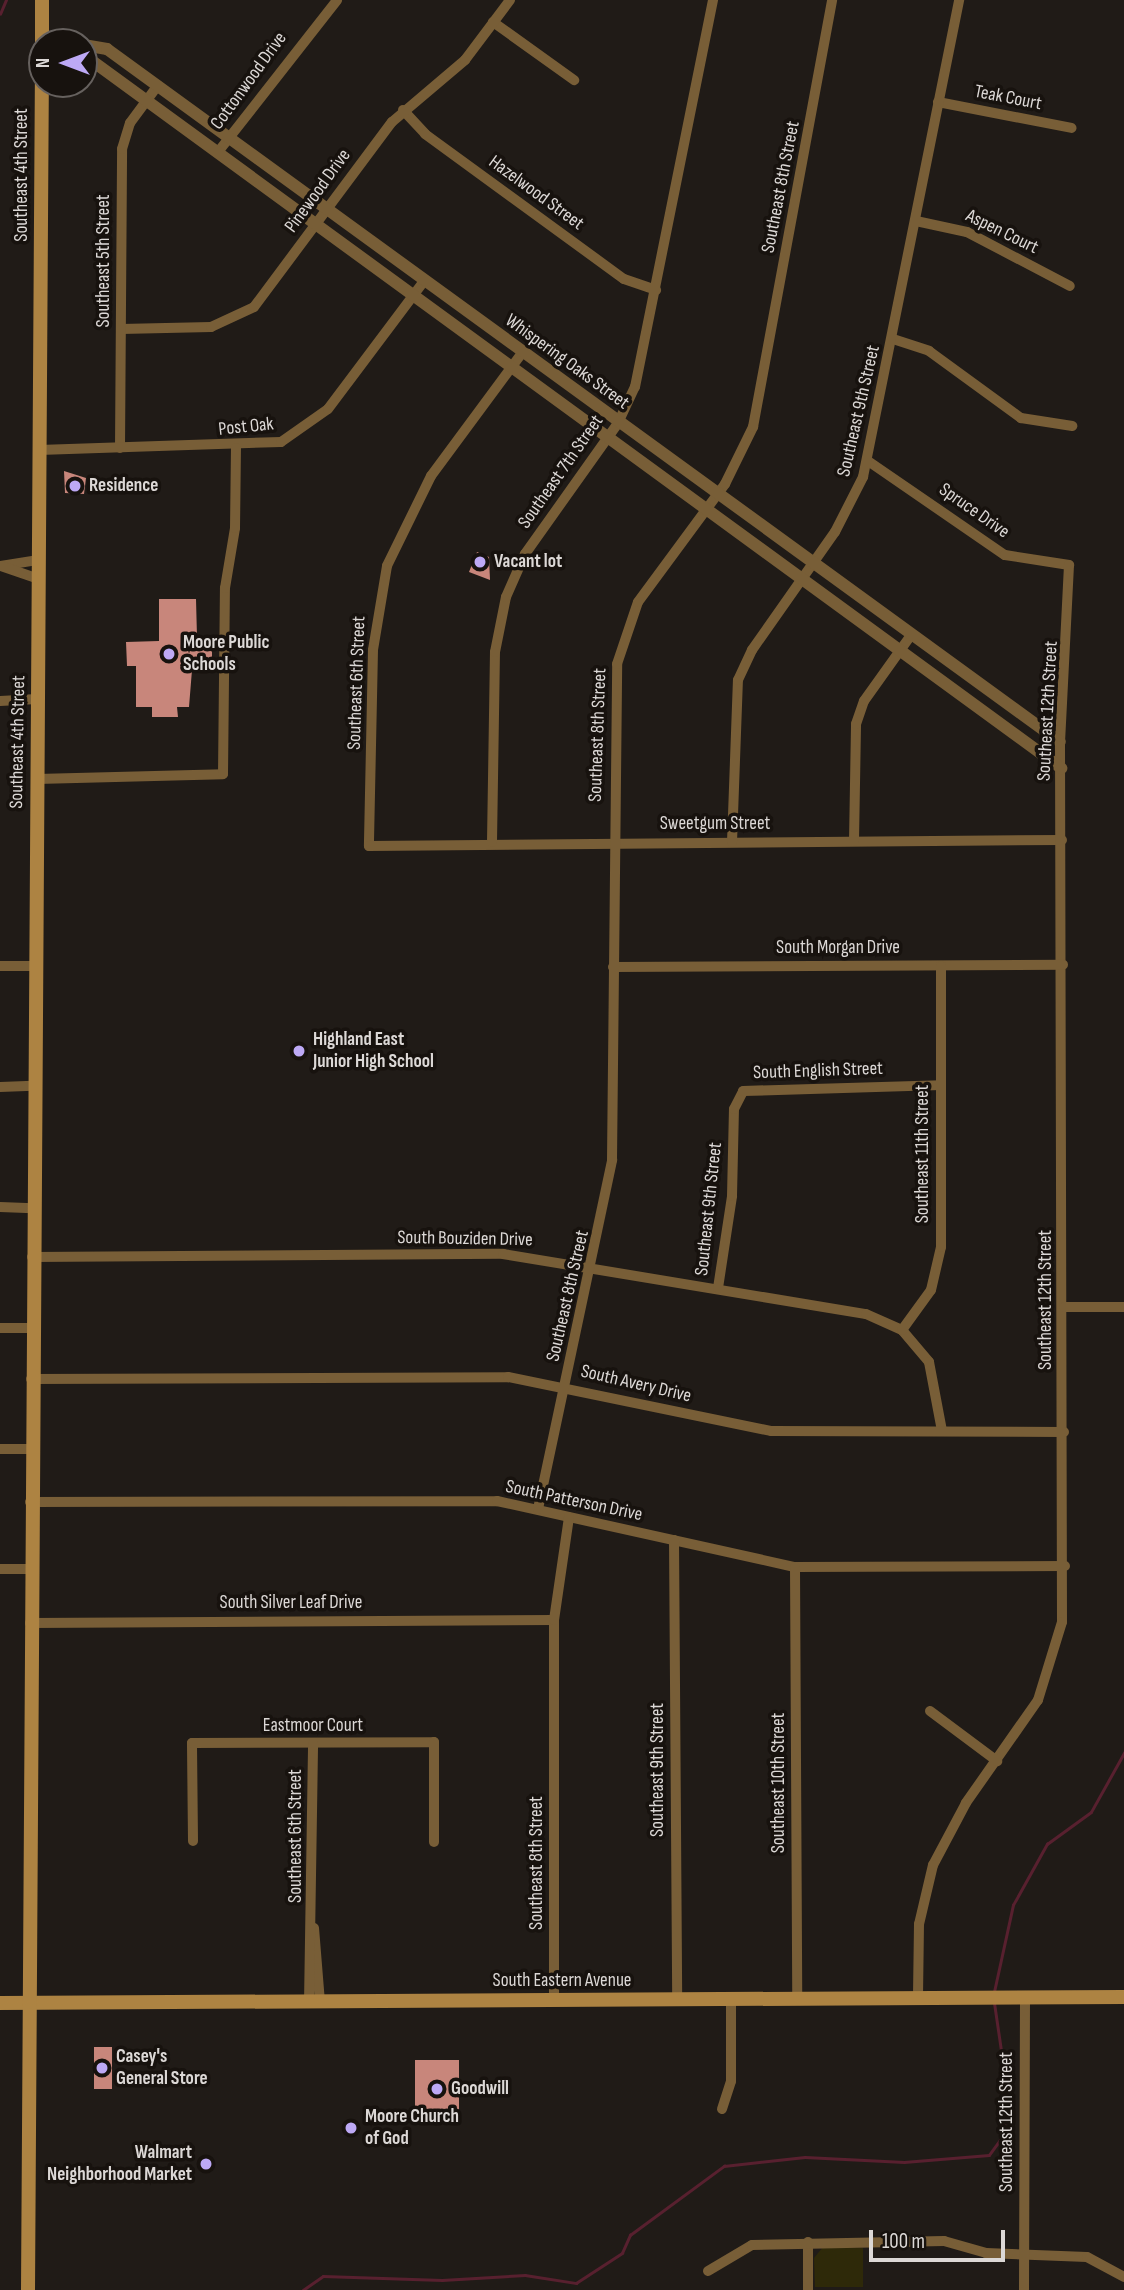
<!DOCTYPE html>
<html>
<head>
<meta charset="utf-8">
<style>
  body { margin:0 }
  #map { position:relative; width:1124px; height:2290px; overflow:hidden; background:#201b17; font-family:"Sofia Sans Condensed",sans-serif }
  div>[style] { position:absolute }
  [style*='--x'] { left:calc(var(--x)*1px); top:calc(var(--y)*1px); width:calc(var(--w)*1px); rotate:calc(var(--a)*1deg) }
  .green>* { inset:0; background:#2e2909 }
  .stream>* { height:2.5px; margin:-1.25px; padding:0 1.25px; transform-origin:1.25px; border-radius:1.25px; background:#58202f }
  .building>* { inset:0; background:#c8867b; transform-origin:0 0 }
  .minor>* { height:10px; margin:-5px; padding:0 5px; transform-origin:5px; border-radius:5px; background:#785e37 }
  .tertiary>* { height:12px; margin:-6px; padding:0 6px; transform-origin:6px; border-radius:6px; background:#785e37 }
  .secondary>* { height:14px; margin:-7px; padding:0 7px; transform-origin:7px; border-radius:7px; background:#ad8342 }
  .dots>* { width:19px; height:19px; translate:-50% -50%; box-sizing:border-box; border:4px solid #17120e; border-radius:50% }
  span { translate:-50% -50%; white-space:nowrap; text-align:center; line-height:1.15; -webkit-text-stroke:7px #17120e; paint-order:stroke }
  .street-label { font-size:19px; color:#dcd8d6 }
  .poi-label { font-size:19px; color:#dcd8d6; font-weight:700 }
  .left { translate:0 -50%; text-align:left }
  .right { translate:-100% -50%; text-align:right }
  .north { position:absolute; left:28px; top:28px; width:70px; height:70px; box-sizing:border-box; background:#17120e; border:2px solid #66615e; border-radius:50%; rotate:270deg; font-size:19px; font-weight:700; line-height:28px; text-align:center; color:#dcd8d6 }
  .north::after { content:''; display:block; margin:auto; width:24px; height:32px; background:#bda9f5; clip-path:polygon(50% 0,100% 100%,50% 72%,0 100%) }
  .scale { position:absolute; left:869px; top:2230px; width:136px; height:32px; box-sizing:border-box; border:4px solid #dcd8d6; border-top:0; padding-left:9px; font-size:21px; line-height:24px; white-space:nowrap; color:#dcd8d6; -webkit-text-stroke:5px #17120e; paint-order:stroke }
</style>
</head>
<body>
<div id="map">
  <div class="green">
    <div style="clip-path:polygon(823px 2247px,863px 2248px,863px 2287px,815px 2287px,814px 2258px)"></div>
  </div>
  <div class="stream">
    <div style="--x:0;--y:14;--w:15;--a:-67"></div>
    <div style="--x:994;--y:1992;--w:89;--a:-77.7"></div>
    <div style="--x:1013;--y:1905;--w:70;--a:-60.9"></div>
    <div style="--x:1047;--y:1844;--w:54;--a:-36"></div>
    <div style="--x:1091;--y:1812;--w:68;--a:-60.8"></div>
    <div style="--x:303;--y:2290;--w:24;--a:-35"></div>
    <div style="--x:323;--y:2276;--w:119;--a:1.9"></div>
    <div style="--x:442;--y:2280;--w:83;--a:-3.4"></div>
    <div style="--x:525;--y:2275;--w:52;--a:8.9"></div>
    <div style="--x:576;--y:2283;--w:55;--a:-33.1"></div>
    <div style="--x:622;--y:2253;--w:20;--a:-66"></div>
    <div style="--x:630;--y:2235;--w:117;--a:-36.3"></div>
    <div style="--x:724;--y:2166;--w:81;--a:-6.3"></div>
    <div style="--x:805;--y:2157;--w:99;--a:2.9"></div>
    <div style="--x:904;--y:2162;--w:85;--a:-4.7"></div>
    <div style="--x:989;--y:2155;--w:24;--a:-54"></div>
    <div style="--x:1003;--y:2136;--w:44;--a:-84.8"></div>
    <div style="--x:1007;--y:2092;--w:90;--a:-98.3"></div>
  </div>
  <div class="building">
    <div style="clip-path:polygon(64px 471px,86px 478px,84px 494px,65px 493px)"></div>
    <div style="clip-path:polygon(477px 552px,489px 557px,490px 580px,469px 572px)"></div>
    <div style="clip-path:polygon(159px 599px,196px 599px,197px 637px,212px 637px,212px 670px,192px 670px,189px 707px,177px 707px,178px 717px,152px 717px,152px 707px,136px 707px,136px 666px,127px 666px,126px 642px,159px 641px)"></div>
    <div style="left:94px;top:2047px;width:18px;height:42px"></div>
    <div style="left:415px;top:2060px;width:44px;height:57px"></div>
  </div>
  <div class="minor">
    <div style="--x:493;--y:22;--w:100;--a:35.6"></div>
    <div style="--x:938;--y:102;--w:136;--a:11"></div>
    <div style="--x:403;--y:110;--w:33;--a:47"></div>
    <div style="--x:425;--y:134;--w:246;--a:36.1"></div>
    <div style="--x:624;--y:279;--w:34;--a:19"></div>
    <div style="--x:218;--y:152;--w:193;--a:-51.9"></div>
    <div style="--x:916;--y:221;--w:52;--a:12.2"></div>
    <div style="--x:967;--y:232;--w:116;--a:27.7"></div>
    <div style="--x:121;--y:329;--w:90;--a:-1.3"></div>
    <div style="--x:211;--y:327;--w:47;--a:-24.9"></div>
    <div style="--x:254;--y:307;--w:231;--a:-53.3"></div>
    <div style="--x:392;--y:122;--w:96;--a:-40.3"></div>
    <div style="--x:465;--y:60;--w:75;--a:-53.1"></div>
    <div style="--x:893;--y:339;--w:38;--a:18"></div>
    <div style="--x:929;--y:351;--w:114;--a:36.1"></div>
    <div style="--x:1021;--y:418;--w:52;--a:8.9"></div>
    <div style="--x:522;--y:353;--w:153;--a:126.5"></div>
    <div style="--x:431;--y:476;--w:100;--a:116.1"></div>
    <div style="--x:387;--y:566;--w:85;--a:99.5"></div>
    <div style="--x:373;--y:650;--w:196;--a:91.2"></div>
    <div style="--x:369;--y:846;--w:693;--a:-0.5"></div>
    <div style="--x:120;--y:448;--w:299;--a:-89.6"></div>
    <div style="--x:122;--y:149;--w:27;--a:-73"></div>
    <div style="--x:130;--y:123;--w:47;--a:-53.6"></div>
    <div style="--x:39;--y:450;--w:242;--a:-1.9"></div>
    <div style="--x:281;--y:442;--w:57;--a:-35.1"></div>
    <div style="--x:328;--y:409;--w:160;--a:-53.1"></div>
    <div style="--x:868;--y:461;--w:166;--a:34.5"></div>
    <div style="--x:1005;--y:555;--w:65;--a:8.9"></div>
    <div style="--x:1069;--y:565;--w:177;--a:92.9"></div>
    <div style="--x:1060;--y:742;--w:880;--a:89.87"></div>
    <div style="--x:1062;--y:1622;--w:82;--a:107.1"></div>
    <div style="--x:1038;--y:1700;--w:126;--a:125"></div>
    <div style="--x:966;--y:1803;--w:70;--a:118"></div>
    <div style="--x:933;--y:1865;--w:61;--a:103.3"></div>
    <div style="--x:919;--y:1924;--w:74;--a:90.8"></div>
    <div style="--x:0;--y:566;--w:39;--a:-9"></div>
    <div style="--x:1;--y:566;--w:40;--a:18.9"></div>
    <div style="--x:0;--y:701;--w:37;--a:-3"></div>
    <div style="--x:37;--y:779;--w:186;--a:-1.5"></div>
    <div style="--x:223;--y:774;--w:186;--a:-89.4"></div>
    <div style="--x:225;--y:588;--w:61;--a:-80.5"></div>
    <div style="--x:235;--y:528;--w:80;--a:-89.3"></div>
    <div style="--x:854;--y:841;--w:117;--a:-89"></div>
    <div style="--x:856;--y:724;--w:24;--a:-71"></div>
    <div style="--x:864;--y:701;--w:81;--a:-54.5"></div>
    <div style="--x:492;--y:842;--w:190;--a:-89.1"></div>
    <div style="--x:495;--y:652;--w:56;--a:-78.7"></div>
    <div style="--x:506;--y:597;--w:47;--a:-66.2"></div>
    <div style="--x:525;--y:554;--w:161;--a:-54.6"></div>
    <div style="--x:618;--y:423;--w:40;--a:-65"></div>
    <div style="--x:635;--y:387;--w:395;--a:-78.6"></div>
    <div style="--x:732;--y:842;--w:162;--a:-87.9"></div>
    <div style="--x:738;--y:680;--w:33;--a:-65"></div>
    <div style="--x:752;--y:650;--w:144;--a:-54.9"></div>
    <div style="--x:835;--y:532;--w:62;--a:-63"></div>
    <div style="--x:863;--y:477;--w:487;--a:-78.6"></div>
    <div style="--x:0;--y:966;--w:35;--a:0"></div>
    <div style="--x:613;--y:967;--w:450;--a:-0.3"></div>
    <div style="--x:0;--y:1087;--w:33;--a:-2"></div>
    <div style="--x:0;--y:1207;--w:33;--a:2"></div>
    <div style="--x:32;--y:1257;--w:471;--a:-0.4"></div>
    <div style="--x:503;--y:1254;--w:368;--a:9.4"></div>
    <div style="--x:866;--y:1314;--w:39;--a:24"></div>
    <div style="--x:902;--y:1330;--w:42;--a:49.8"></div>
    <div style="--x:929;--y:1362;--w:70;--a:79.3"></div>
    <div style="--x:718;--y:1288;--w:93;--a:-81.3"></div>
    <div style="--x:732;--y:1196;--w:87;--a:-88.7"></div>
    <div style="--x:734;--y:1109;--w:20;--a:-63"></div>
    <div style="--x:743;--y:1091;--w:198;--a:-1.7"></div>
    <div style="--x:1064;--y:1307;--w:60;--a:0"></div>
    <div style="--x:0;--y:1328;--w:31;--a:0"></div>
    <div style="--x:902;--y:1330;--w:49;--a:-54.1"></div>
    <div style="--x:931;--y:1290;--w:44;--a:-76.9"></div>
    <div style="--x:941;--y:1247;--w:281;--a:-90"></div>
    <div style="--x:31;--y:1379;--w:477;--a:-0.2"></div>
    <div style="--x:508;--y:1377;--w:268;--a:11.6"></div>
    <div style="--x:771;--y:1431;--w:293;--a:0.2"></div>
    <div style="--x:0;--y:1449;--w:31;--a:0"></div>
    <div style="--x:30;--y:1502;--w:467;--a:-0.1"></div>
    <div style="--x:497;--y:1501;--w:305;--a:12.5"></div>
    <div style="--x:795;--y:1567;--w:270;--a:-0.2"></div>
    <div style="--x:538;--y:1509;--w:357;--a:-78"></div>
    <div style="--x:612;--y:1160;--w:496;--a:-89.4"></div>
    <div style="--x:617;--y:664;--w:65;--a:-71.3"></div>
    <div style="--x:638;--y:602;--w:147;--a:-53.6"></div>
    <div style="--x:725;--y:484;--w:64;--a:-63.8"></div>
    <div style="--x:753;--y:427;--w:434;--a:-79.5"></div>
    <div style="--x:674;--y:1540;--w:459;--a:89.6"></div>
    <div style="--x:795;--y:1567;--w:432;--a:89.7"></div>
    <div style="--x:0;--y:1569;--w:30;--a:0"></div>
    <div style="--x:30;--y:1623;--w:524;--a:-0.33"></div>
    <div style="--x:930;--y:1711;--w:84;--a:36.7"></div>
    <div style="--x:193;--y:1841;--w:98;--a:-90.6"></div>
    <div style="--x:192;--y:1743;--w:242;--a:-0.2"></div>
    <div style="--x:434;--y:1742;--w:100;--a:90"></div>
    <div style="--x:314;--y:1928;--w:75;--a:85.4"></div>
    <div style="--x:554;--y:2000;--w:380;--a:-90"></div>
    <div style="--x:554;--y:1620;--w:104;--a:-81.7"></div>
    <div style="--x:309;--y:2003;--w:259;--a:-89.1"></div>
    <div style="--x:722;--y:2109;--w:29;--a:-72"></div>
    <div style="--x:731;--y:2081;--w:82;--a:-90"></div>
    <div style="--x:808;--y:2242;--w:48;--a:90"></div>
    <div style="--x:708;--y:2271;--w:51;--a:-30.6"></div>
    <div style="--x:752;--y:2245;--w:192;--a:-1.2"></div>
    <div style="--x:944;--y:2241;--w:44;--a:15.9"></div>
    <div style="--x:986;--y:2253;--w:101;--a:2.3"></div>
    <div style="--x:1087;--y:2257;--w:42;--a:28.4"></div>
    <div style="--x:1024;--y:2290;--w:293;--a:-89.8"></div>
  </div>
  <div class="tertiary">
    <div style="--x:42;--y:38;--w:66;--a:9.6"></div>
    <div style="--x:107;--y:49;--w:1178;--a:36.02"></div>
    <div style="--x:84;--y:55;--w:1210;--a:36.12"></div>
  </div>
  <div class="secondary">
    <div style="--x:42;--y:42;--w:42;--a:-90"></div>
    <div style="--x:0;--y:2003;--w:1124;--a:-0.31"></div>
    <div style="--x:28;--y:2290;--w:2214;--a:-89.64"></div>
  </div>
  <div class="dots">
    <div style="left:75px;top:486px;background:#bda9f5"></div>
    <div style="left:480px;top:562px;background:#bda9f5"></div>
    <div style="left:169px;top:654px;background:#bda9f5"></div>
    <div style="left:299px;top:1051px;background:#bda9f5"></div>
    <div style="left:102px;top:2068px;background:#bda9f5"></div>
    <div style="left:437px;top:2089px;background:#bda9f5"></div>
    <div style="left:351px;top:2128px;background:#bda9f5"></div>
    <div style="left:206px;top:2164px;background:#bda9f5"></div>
  </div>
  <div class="street-label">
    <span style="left:249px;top:81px;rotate:-54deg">Cottonwood Drive</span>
    <span style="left:1008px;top:98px;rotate:11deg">Teak Court</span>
    <span style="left:22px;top:175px;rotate:-90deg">Southeast 4th Street</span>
    <span style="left:781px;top:187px;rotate:-79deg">Southeast 8th Street</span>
    <span style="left:318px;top:191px;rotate:-54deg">Pinewood Drive</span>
    <span style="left:536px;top:193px;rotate:36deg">Hazelwood Street</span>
    <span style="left:1002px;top:232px;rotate:26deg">Aspen Court</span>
    <span style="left:104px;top:261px;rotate:-90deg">Southeast 5th Street</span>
    <span style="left:567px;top:362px;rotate:36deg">Whispering Oaks Street</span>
    <span style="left:859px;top:411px;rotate:-77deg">Southeast 9th Street</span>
    <span style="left:246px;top:427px;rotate:-6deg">Post Oak</span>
    <span style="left:561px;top:472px;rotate:-55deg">Southeast 7th Street</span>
    <span style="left:974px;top:511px;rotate:35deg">Spruce Drive</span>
    <span style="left:357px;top:683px;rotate:-88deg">Southeast 6th Street</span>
    <span style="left:1048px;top:711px;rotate:-87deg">Southeast 12th Street</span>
    <span style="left:598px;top:735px;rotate:-88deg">Southeast 8th Street</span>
    <span style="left:18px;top:742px;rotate:-89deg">Southeast 4th Street</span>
    <span style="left:715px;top:824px">Sweetgum Street</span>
    <span style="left:838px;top:948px">South Morgan Drive</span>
    <span style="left:818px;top:1071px;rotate:-2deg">South English Street</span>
    <span style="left:923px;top:1154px;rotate:-90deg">Southeast 11th Street</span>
    <span style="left:709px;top:1209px;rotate:-84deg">Southeast 9th Street</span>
    <span style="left:465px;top:1239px;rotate:1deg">South Bouziden Drive</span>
    <span style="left:568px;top:1296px;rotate:-77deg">Southeast 8th Street</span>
    <span style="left:1046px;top:1300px;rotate:-90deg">Southeast 12th Street</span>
    <span style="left:636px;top:1384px;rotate:13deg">South Avery Drive</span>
    <span style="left:574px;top:1501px;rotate:12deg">South Patterson Drive</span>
    <span style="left:291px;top:1603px">South Silver Leaf Drive</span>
    <span style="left:313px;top:1726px">Eastmoor Court</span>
    <span style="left:658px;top:1770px;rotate:-90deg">Southeast 9th Street</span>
    <span style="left:779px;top:1783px;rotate:-90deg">Southeast 10th Street</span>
    <span style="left:296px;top:1836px;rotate:-90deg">Southeast 6th Street</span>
    <span style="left:537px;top:1863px;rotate:-90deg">Southeast 8th Street</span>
    <span style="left:562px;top:1981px">South Eastern Avenue</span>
    <span style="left:1007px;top:2122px;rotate:-90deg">Southeast 12th Street</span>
  </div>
  <div class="poi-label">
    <span class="left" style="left:89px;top:486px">Residence</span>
    <span class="left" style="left:494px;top:562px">Vacant lot</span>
    <span class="left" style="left:183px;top:654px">Moore Public<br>Schools</span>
    <span class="left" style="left:313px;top:1051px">Highland East<br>Junior High School</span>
    <span class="left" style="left:116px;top:2068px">Casey's<br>General Store</span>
    <span class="left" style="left:451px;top:2089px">Goodwill</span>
    <span class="left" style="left:365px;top:2128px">Moore Church<br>of God</span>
    <span class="right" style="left:192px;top:2164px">Walmart<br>Neighborhood Market</span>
  </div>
  <div class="north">N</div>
  <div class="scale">100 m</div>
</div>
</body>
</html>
